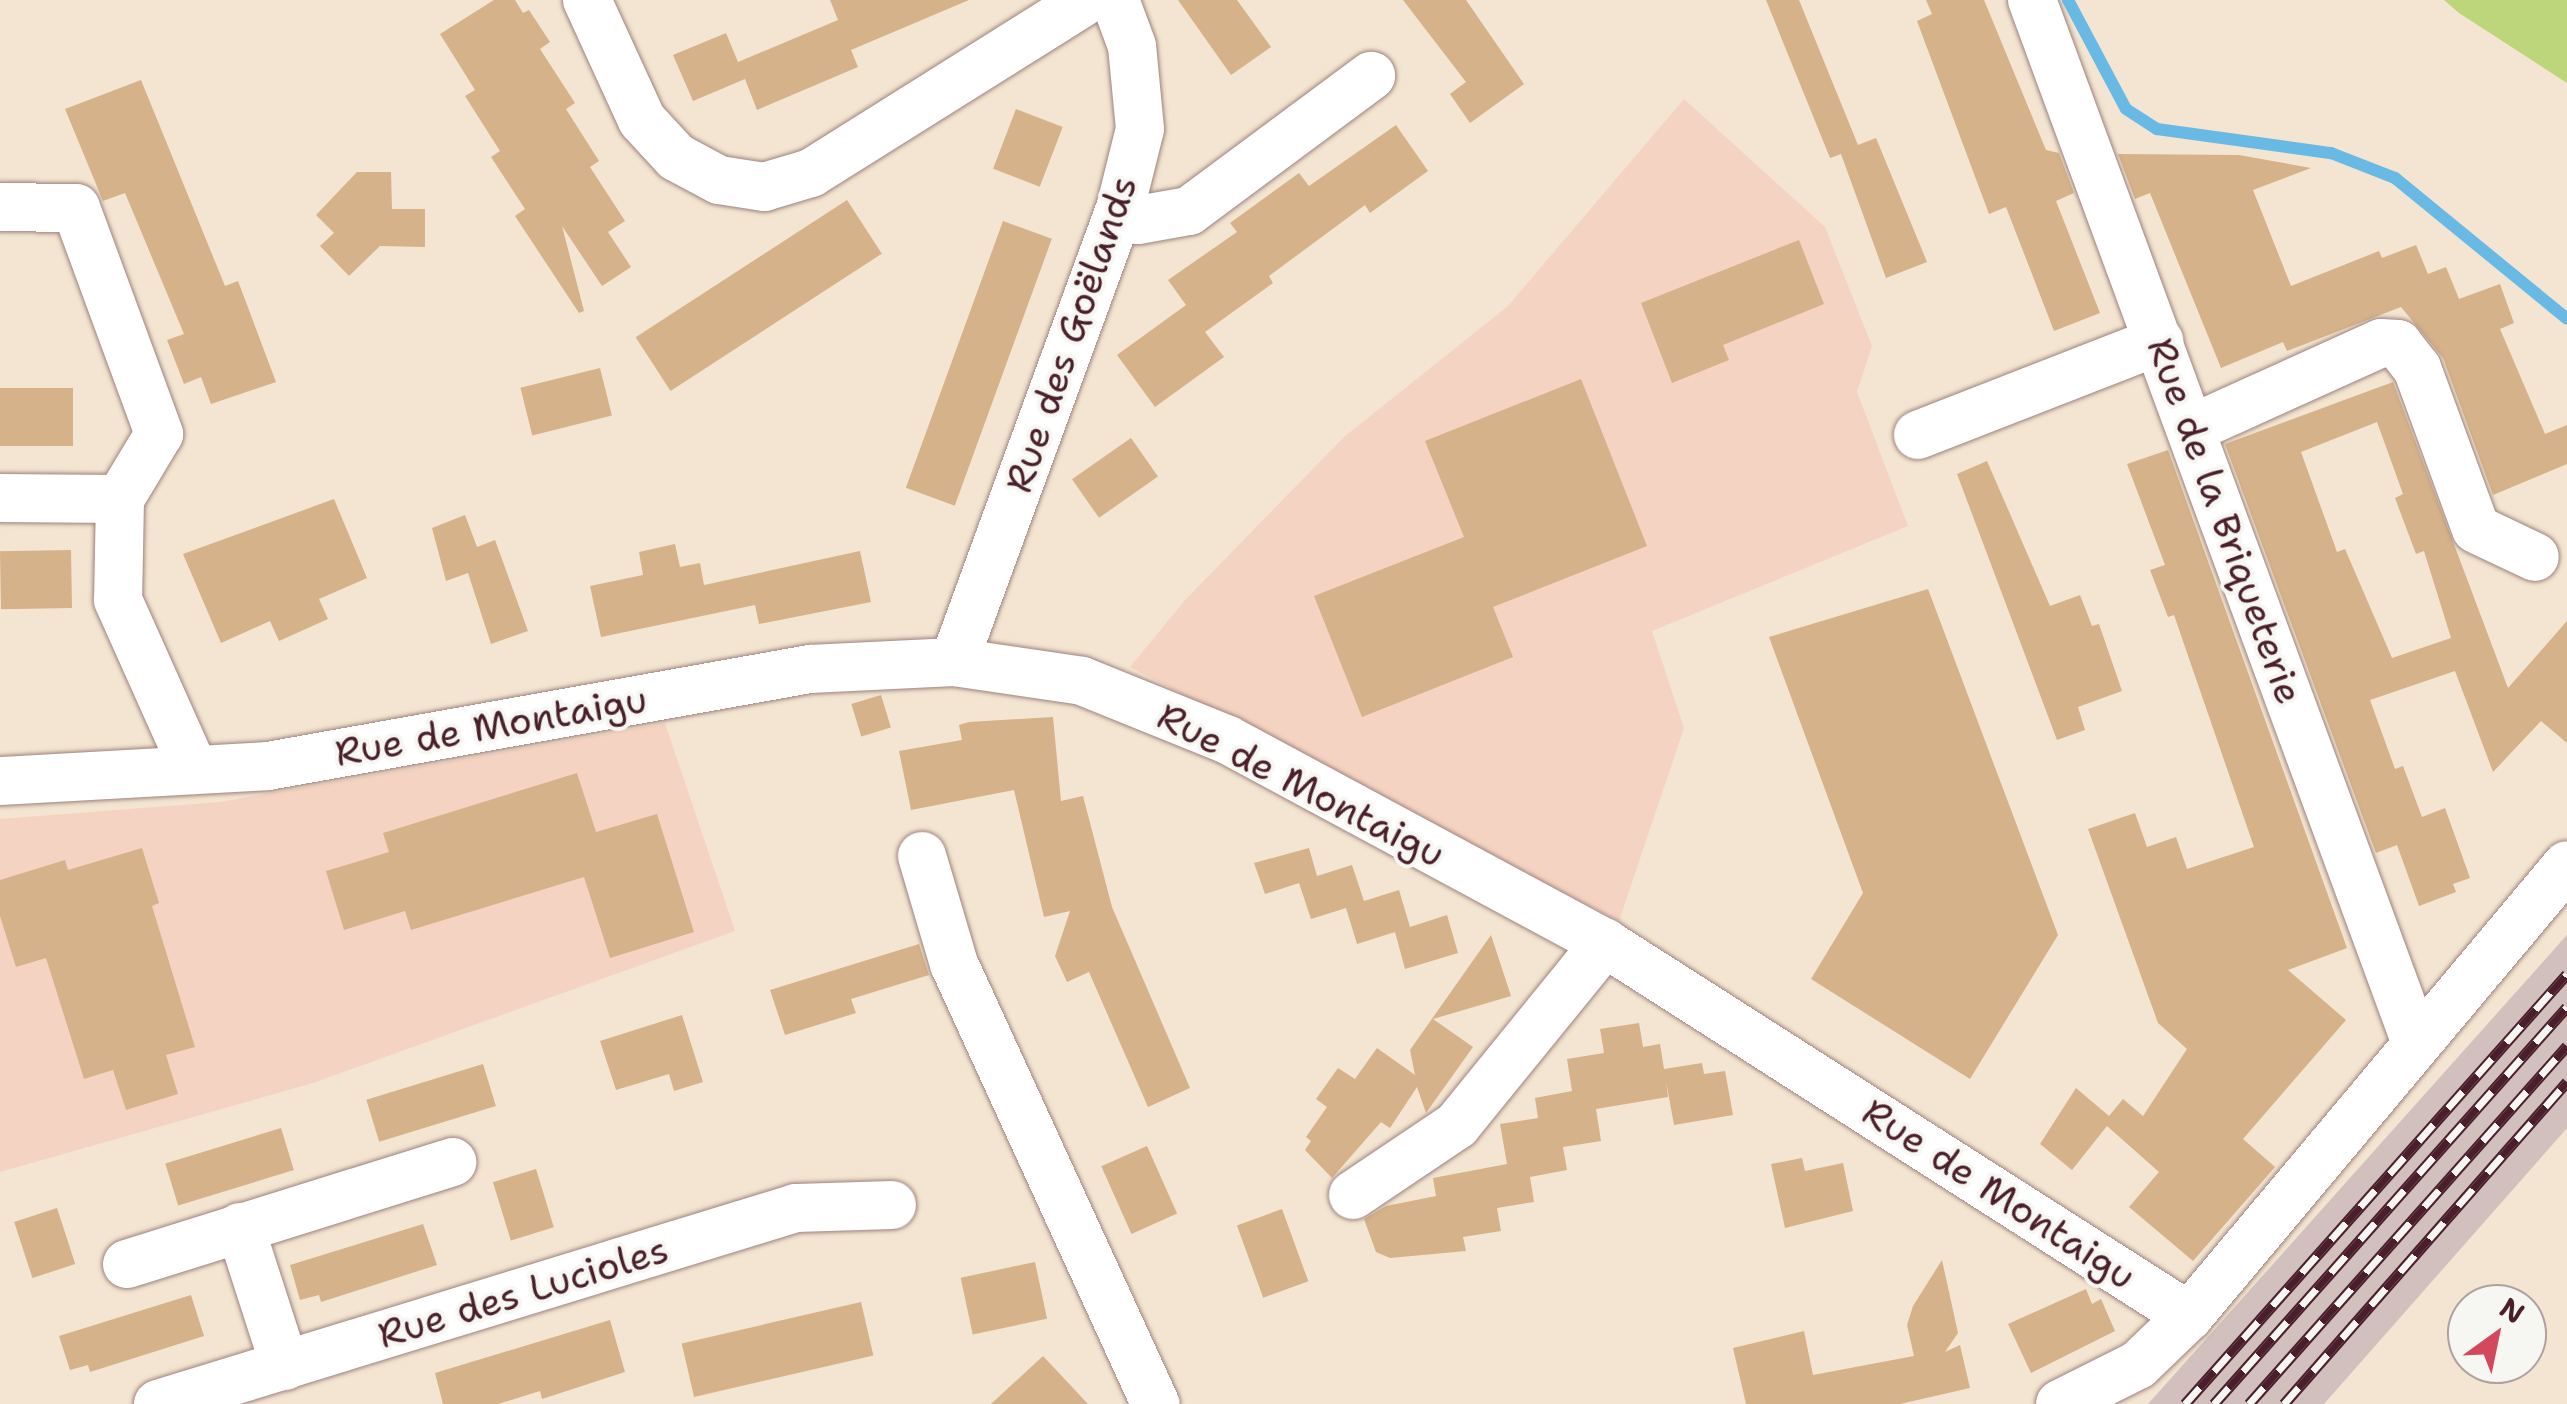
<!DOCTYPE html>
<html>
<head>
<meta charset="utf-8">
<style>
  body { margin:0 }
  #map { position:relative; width:2567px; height:1404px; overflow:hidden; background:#f3e5d1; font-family:"Shantell Sans",sans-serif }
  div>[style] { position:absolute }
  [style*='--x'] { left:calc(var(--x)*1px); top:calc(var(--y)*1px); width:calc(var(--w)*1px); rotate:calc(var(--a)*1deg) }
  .built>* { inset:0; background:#f5d3c2 }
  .industrial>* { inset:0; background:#d1c0bd }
  .green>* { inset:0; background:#bed67b }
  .stream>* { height:12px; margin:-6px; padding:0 6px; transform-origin:6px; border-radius:6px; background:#68bae4 }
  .building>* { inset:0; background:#d5b289; transform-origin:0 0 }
  .roads { filter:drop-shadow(0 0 2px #9e827e) drop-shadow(0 0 2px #9e827e) }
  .street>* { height:48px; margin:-24px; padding:0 24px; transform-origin:24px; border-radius:24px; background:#fff }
  .rail>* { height:11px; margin-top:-5.5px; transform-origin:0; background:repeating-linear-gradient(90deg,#f6f6f2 0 22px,#4a1f2b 0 44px); box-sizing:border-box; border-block:2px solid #4a1f2b }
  span { translate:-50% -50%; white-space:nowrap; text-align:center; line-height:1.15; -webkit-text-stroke:8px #f6f6f2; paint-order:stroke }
  .street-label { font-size:38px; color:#4a1f2b }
  .north { position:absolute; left:2447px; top:1284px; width:100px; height:100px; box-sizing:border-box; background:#f6f6f2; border:2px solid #b1a0a2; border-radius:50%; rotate:33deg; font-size:28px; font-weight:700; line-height:40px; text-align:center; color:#4a1f2b }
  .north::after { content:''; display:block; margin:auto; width:35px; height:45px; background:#d1495b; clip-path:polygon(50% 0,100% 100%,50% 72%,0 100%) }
</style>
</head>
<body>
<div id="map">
  <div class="built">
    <div style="clip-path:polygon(1684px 99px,1825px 227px,1872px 346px,1857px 392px,1908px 526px,1652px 631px,1684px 728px,1619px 921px,1130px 667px,1186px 599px,1344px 437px,1508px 306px)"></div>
    <div style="clip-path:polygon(665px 723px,735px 931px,313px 1083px,0 1172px,0 819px,220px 802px)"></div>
  </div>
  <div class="industrial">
    <div style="clip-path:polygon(2567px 935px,2567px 1128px,2324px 1404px,2148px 1404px)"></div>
  </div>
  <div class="green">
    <div style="clip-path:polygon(2444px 0,2567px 0,2567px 83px,2459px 13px)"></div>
  </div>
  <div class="stream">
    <div style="--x:2068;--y:0;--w:123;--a:62"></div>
    <div style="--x:2126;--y:109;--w:37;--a:33"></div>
    <div style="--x:2157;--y:129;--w:176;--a:7.9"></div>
    <div style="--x:2331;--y:153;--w:69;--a:21.3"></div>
    <div style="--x:2395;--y:178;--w:222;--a:39.3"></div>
  </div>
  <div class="building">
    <div style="clip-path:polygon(494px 0,515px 0,523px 13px,529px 10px,550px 42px,540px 49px,575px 103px,566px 109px,599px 161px,590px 167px,625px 221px,608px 232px,631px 267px,602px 286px,562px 226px,584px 311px,579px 313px,515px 216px,525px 209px,491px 157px,500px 151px,465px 96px,475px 90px,440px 34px)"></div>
    <div style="clip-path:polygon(830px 0,969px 0,851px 50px,858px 67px,757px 110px,745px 79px,693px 101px,673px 55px,726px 33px,738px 62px,838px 20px)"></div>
    <div style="clip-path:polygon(1178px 0,1237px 0,1271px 47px,1231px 75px)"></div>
    <div style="clip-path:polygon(1403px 0,1466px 0,1524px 84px,1470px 123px,1450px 94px,1466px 82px)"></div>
    <div style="clip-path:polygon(1766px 0,1799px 0,1858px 145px,1876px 138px,1927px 262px,1886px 278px,1841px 154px,1830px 158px)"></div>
    <div style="clip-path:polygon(1926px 0,1984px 0,2046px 150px,2059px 153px,2074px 193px,2056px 201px,2100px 313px,2054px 331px,2006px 207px,1989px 214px,1917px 21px,1932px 14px)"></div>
    <div style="clip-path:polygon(141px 80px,225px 286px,238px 281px,276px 382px,211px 404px,201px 377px,184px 384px,167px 340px,184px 334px,125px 193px,103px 201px,65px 109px)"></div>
    <div style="left:1016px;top:109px;width:50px;height:64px;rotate:21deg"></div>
    <div style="clip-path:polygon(1396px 125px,1428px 171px,1370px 213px,1365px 205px,1269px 276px,1273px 283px,1205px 332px,1224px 357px,1155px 407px,1117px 355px,1186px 305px,1168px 280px,1237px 232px,1230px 223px,1299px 173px,1309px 186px)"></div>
    <div style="clip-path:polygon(2118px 154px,2239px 155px,2311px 168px,2253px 190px,2291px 286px,2379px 251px,2382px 258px,2416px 245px,2428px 274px,2446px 267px,2459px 299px,2500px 284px,2514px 323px,2500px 329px,2545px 434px,2567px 425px,2567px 464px,2493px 495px,2443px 358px,2401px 307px,2287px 351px,2283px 342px,2221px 368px,2150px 193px,2135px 199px)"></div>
    <div style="clip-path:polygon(357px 172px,391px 172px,392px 209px,425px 209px,425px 247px,380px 246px,349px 276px,320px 246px,334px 233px,316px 215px)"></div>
    <div style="left:847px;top:200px;width:64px;height:252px;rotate:57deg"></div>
    <div style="left:1003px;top:221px;width:52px;height:284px;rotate:20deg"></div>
    <div style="clip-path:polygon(1799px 240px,1824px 304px,1723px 345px,1729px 360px,1672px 383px,1641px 303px)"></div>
    <div style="left:600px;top:368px;width:49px;height:82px;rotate:76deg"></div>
    <div style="clip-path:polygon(1581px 379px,1647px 546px,1493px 607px,1513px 657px,1362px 717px,1314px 596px,1464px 537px,1425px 441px)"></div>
    <div style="clip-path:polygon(evenodd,2393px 382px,2508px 688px,2567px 621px,2567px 743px,2541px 721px,2493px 772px,2455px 671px,2370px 700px,2395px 769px,2403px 766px,2422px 817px,2445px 808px,2470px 878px,2453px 884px,2456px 892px,2419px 906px,2397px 845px,2376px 853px,2225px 444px,2393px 382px,2377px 422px,2403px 494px,2395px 498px,2416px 554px,2424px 551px,2451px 638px,2392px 658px,2345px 549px,2337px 552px,2301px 452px,2377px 422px)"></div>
    <div style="left:0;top:388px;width:73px;height:58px"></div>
    <div style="left:1131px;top:438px;width:47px;height:72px;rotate:55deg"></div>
    <div style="clip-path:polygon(2168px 450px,2347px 948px,2288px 970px,2346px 1020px,2243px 1139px,2275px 1167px,2193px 1261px,2129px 1207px,2159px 1172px,2107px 1126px,2072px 1170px,2040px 1144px,2076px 1088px,2109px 1116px,2123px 1099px,2143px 1116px,2187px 1049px,2158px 1023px,2088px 829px,2135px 813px,2147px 847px,2176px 837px,2187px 869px,2254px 847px,2174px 615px,2168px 617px,2150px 570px,2165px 565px,2127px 464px)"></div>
    <div style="clip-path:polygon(1987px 461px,2050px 606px,2080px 595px,2092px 626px,2099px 624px,2122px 691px,2078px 707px,2085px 730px,2057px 740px,1957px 474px)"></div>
    <div style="clip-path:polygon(334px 499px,367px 578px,319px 599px,328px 619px,279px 641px,270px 621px,221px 643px,183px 554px)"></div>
    <div style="clip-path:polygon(465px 515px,477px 547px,495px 540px,528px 631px,491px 644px,468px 573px,446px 581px,432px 528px)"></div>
    <div style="clip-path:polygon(675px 544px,680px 567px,700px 563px,704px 585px,860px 551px,871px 602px,759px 624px,755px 605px,601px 637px,590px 586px,643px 575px,639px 552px)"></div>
    <div style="left:71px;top:550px;width:58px;height:71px;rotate:89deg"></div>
    <div style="clip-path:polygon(1928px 589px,2058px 935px,1970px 1079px,1811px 979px,1863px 893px,1769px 637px)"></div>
    <div style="left:881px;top:695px;width:34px;height:31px;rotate:73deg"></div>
    <div style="clip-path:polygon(1053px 717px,1061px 801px,1083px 796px,1112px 907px,1190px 1088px,1148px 1107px,1089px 972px,1067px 982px,1055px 956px,1070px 911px,1044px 917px,1014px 790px,911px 810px,899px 751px,962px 740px,959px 725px,969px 722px)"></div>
    <div style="clip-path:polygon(577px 773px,596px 832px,657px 814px,694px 932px,610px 958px,584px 877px,411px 930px,405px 911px,344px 930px,326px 871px,389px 852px,383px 833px)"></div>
    <div style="clip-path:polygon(142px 848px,159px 903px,152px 906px,195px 1047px,166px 1055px,178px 1094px,126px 1110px,113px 1070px,84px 1079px,46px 958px,16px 967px,0 916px,0 880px,65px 860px,68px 870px)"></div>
    <div style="clip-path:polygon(1309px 848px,1317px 876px,1352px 865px,1364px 901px,1399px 890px,1410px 927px,1447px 915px,1458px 953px,1405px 969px,1395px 932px,1357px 944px,1346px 908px,1311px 919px,1299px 883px,1265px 894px,1254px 863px)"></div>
    <div style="clip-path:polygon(1491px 935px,1511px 996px,1433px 1019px,1473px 1047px,1426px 1113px,1417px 1087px,1390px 1128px,1381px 1122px,1332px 1178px,1305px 1150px,1311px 1141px,1306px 1137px,1327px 1107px,1316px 1099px,1338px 1068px,1355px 1079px,1377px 1048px,1415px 1075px,1410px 1050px)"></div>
    <div style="clip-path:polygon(919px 944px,929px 975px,851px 999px,856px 1013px,785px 1035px,770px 990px)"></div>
    <div style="clip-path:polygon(682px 1015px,703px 1082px,674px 1091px,669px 1074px,616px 1090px,600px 1041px)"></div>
    <div style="clip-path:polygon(1639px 1023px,1643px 1047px,1660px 1044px,1664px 1069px,1702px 1063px,1704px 1074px,1725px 1071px,1733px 1115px,1674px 1125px,1666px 1081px,1668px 1097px,1596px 1109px,1601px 1141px,1563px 1147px,1567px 1170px,1530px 1177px,1534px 1202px,1497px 1208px,1501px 1231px,1463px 1237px,1466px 1251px,1390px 1258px,1376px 1252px,1364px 1219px,1386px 1206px,1436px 1196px,1433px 1178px,1507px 1164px,1500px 1124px,1538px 1118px,1535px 1098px,1572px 1091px,1567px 1059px,1604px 1053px,1600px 1029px)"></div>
    <div style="left:483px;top:1064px;width:44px;height:122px;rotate:73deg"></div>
    <div style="left:281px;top:1128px;width:44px;height:121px;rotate:73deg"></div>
    <div style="left:1147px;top:1146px;width:74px;height:50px;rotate:66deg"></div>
    <div style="clip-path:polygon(1802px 1158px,1805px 1171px,1843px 1163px,1853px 1211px,1785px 1228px,1771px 1164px)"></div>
    <div style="left:536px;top:1169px;width:61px;height:45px;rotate:73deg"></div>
    <div style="left:57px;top:1208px;width:59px;height:45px;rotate:72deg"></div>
    <div style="left:1282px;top:1209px;width:77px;height:48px;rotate:70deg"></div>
    <div style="clip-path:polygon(423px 1224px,437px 1265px,321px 1302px,319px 1295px,300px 1300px,290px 1265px)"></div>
    <div style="clip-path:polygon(1942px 1260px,1958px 1333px,1945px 1352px,1960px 1345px,1970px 1388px,1900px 1404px,1746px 1404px,1733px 1348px,1804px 1331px,1813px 1375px,1914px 1356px,1907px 1325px,1913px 1306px)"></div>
    <div style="left:1035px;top:1262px;width:58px;height:76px;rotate:78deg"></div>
    <div style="clip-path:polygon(2086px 1289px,2092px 1304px,2101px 1299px,2115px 1331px,2031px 1373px,2008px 1324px)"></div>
    <div style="clip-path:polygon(191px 1295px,204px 1336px,90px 1372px,88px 1365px,70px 1370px,59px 1336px)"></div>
    <div style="left:861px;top:1302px;width:55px;height:184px;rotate:77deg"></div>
    <div style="clip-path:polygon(610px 1320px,625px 1372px,542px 1399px,540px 1391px,498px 1404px,443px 1404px,435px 1373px)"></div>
    <div style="clip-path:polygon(1043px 1356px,1088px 1404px,991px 1404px)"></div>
  </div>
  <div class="roads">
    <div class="street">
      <div style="--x:587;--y:0;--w:132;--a:65.4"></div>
      <div style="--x:642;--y:120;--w:50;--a:47.4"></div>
      <div style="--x:676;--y:157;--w:49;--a:28.1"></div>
      <div style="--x:719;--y:180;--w:46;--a:8.8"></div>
      <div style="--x:764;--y:187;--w:49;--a:-16.6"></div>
      <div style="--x:811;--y:173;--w:326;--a:-32.1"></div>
      <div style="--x:2032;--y:0;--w:1111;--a:69.79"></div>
      <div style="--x:0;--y:207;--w:76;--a:0.8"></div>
      <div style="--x:76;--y:208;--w:241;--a:69.8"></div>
      <div style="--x:159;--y:434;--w:76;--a:121"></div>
      <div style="--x:1120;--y:209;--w:21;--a:31"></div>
      <div style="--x:1138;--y:220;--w:52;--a:-10"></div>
      <div style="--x:1189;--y:211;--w:227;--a:-36.6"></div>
      <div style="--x:2193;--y:428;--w:206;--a:-24.3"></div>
      <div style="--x:2381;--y:343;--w:17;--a:3"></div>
      <div style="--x:2398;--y:344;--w:31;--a:52"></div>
      <div style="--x:2417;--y:368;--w:171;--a:69.9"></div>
      <div style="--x:2476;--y:529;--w:65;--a:25.4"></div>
      <div style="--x:1918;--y:435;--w:259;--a:-21.3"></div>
      <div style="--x:0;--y:498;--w:120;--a:0.5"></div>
      <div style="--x:120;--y:499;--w:101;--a:91.1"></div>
      <div style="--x:118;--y:600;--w:186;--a:65.9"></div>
      <div style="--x:954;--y:662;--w:482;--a:-69.9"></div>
      <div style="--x:1120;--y:209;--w:82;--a:-76"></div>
      <div style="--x:1140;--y:129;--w:83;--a:-95.5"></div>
      <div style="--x:1132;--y:46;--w:49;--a:-110.3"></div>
      <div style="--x:0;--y:781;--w:268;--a:-3.2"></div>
      <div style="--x:268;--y:766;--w:551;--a:-10.15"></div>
      <div style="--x:810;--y:669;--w:144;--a:-2.8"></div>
      <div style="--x:954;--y:662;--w:129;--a:8.4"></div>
      <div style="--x:1082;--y:681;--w:157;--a:22"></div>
      <div style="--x:1228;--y:740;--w:428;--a:28.3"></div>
      <div style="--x:1605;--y:943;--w:693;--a:32.57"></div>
      <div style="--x:922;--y:856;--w:113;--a:73.5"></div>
      <div style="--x:954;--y:964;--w:484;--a:65.4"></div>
      <div style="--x:1353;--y:1195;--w:125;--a:-33.9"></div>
      <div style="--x:1457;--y:1125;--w:235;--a:-50.9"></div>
      <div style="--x:240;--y:1227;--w:146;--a:72.1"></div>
      <div style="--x:127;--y:1264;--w:341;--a:-17.4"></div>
      <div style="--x:158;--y:1404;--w:667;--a:-17.08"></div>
      <div style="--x:796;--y:1208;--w:96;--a:-1.8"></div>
      <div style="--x:2060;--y:1404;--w:87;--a:-26.6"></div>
      <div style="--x:2138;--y:1365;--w:71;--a:-43.9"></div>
      <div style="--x:2189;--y:1316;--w:588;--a:-50.03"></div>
    </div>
  </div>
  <div class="rail">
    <div style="--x:2185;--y:1404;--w:575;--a:-48.38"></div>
    <div style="--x:2214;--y:1404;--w:531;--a:-48.36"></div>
    <div style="--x:2249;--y:1404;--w:479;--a:-48.4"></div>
    <div style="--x:2284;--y:1404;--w:429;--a:-48.7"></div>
  </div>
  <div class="street-label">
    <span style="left:1071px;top:334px;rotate:-71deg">Rue des Goëlands</span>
    <span style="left:2225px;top:521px;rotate:70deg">Rue de la Briqueterie</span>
    <span style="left:491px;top:726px;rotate:-10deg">Rue de Montaigu</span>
    <span style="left:1301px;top:785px;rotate:27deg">Rue de Montaigu</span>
    <span style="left:1999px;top:1194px;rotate:33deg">Rue de Montaigu</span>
    <span style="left:523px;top:1292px;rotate:-17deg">Rue des Lucioles</span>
  </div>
  <div class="north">N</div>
</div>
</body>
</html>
